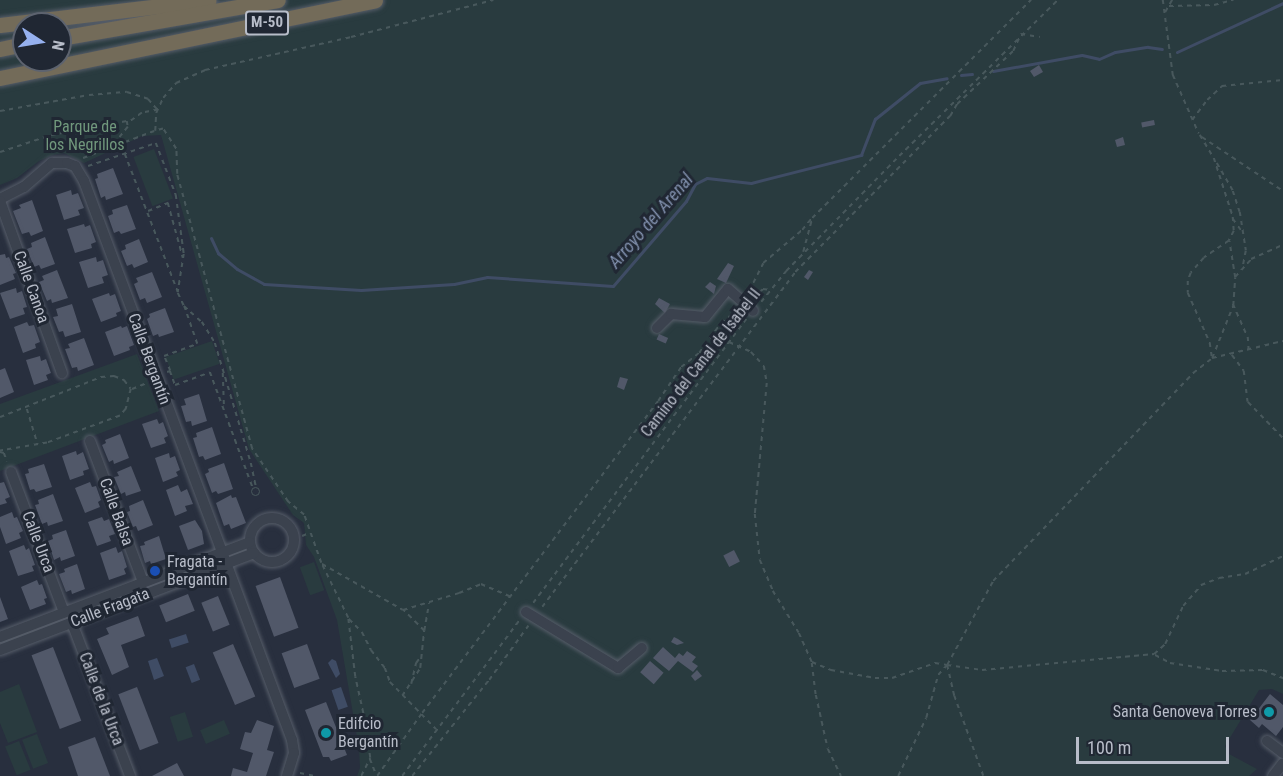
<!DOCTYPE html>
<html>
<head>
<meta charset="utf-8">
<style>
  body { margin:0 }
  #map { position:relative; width:1283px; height:776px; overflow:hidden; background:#282f3e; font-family:"Roboto Condensed",sans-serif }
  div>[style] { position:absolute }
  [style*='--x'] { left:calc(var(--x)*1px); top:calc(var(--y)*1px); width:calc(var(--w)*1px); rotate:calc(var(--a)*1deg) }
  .green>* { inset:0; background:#293b3f; transform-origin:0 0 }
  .water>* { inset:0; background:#3f4c65; transform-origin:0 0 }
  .stream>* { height:3px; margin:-1.5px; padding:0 1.5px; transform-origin:1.5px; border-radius:1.5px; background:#3f4c65 }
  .building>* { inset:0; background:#515869; transform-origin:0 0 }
  .path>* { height:1.5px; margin-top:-0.75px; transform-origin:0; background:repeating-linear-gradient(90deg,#48585c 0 4.5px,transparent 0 9px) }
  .path>.ring { margin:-0.75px; padding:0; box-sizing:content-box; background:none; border:1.5px solid #48585c; border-radius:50% }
  .roads { filter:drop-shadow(0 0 2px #565d69) drop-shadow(0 0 2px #565d69) }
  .minor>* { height:10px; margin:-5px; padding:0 5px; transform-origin:5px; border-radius:5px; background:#3b424e }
  .minor>.ring { margin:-5px; padding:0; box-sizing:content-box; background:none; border:10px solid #3b424e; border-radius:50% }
  .highway>* { height:15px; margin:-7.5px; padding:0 7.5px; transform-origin:7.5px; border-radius:7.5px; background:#736b59 }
  .dots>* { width:16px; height:16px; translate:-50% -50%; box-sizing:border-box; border:3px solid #202733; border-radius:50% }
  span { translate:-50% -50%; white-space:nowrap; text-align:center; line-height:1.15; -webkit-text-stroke:6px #202733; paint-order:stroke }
  .shield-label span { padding:2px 4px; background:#202733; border:2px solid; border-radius:4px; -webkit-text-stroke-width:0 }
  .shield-label { font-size:15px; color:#b8bdc9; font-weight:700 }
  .park-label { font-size:16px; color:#71987d }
  .street-label { font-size:16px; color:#b8bdc9 }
  .poi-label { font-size:16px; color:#b8bdc9 }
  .left { translate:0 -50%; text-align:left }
  .right { translate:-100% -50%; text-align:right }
  .water-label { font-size:18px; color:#8291ae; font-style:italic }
  .north { position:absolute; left:12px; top:12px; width:60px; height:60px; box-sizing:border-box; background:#202733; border:2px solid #5d636f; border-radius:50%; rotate:102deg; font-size:16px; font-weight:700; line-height:24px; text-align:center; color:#b8bdc9 }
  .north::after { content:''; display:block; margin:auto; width:21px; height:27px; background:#96b1ef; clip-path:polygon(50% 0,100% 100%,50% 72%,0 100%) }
  .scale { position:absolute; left:1076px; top:737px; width:153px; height:27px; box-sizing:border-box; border:3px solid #b8bdc9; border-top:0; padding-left:8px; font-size:18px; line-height:21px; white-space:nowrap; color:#b8bdc9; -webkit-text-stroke:4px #202733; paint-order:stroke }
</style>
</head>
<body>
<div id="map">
  <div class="green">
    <div style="clip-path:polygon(evenodd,0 0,1283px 0,1283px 694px,1272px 689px,1259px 690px,1225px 746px,1229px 754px,1257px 769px,1249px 776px,357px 776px,360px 768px,359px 749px,337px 620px,314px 557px,306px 545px,304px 523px,293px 515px,249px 449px,161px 135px,142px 136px,84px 163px,64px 153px,53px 155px,39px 161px,17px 178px,0 185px,0 0,24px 24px,60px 24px,60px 60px,24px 60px,24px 24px)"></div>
    <div style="left:154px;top:149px;width:53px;height:22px;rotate:69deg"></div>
    <div style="left:212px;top:341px;width:24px;height:49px;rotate:71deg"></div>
    <div style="clip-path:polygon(137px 354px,159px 411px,0 471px,0 404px)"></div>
    <div style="left:314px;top:562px;width:30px;height:15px;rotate:70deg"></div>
    <div style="clip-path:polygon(19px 684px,37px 732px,8px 743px,0 723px,0 692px)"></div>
    <div style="left:185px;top:712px;width:26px;height:16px;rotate:72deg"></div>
    <div style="left:224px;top:720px;width:15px;height:26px;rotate:67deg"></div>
    <div style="left:37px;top:734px;width:31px;height:16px;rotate:69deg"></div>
    <div style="left:19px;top:741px;width:31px;height:15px;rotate:68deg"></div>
  </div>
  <div class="water">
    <div style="left:186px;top:634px;width:9px;height:18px;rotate:72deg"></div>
    <div style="clip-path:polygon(157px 658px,164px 676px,154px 680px,148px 661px)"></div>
    <div style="clip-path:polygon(332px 659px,336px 661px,340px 674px,336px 678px,328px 663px)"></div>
    <div style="left:194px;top:664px;width:17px;height:9px;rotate:69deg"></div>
    <div style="left:341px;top:687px;width:21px;height:10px;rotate:71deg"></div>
  </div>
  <div class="stream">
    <div style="--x:1177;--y:52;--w:117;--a:-24.8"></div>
    <div style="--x:993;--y:71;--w:90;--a:-10.2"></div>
    <div style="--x:1082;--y:55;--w:17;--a:13"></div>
    <div style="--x:1099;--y:59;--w:17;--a:-24"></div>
    <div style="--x:1115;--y:52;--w:33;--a:-9"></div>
    <div style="--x:1148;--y:47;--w:14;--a:8"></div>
    <div style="--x:961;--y:75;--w:11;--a:-5"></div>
    <div style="--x:211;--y:238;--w:17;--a:65"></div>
    <div style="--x:218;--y:253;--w:25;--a:40"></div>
    <div style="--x:237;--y:269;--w:31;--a:29"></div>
    <div style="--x:264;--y:284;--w:97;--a:3.5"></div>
    <div style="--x:361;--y:290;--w:93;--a:-3.7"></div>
    <div style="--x:454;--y:284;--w:34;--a:-12"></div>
    <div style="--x:487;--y:277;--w:126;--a:4.1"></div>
    <div style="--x:613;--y:286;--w:112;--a:-49.3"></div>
    <div style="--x:686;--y:201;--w:19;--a:-62"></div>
    <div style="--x:695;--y:184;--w:13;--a:-27"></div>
    <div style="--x:707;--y:178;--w:44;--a:6.5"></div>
    <div style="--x:751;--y:183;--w:114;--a:-14.3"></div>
    <div style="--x:861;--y:155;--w:39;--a:-69"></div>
    <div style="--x:875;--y:119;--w:58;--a:-38.7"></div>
    <div style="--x:920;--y:83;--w:27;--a:-10"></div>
  </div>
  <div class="building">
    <div style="clip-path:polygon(1039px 65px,1043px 72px,1034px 77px,1030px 71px)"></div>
    <div style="left:1154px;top:120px;width:5px;height:13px;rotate:79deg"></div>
    <div style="clip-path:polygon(1123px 137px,1125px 145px,1117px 147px,1115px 140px)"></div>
    <div style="clip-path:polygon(113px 168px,123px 194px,106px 200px,105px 196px,101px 198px,95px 179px,98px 178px,97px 174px)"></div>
    <div style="clip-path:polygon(71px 190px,72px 195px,78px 193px,84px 208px,78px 210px,80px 215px,64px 220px,56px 195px)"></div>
    <div style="clip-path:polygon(32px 200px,43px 231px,31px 236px,29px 232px,22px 234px,13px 211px,21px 208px,19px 205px)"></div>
    <div style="clip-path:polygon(127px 205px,136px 229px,121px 234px,119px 231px,114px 233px,108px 216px,113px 214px,112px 210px)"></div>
    <div style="clip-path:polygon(84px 224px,85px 227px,90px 225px,96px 242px,91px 244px,92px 248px,75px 253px,67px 229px)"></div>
    <div style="clip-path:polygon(45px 237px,55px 264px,41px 269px,39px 265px,34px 267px,27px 249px,32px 247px,31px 243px)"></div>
    <div style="clip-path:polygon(139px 239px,148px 262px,134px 268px,132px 264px,127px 266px,121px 251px,126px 249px,125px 245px)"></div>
    <div style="clip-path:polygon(5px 254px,6px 258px,9px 257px,16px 273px,13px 274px,15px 279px,0 285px,0 255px)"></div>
    <div style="clip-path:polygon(96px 257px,97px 262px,103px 260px,108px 275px,102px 277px,104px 283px,88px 288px,79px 262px)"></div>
    <div style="clip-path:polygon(728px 263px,734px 266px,726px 283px,717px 279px)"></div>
    <div style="clip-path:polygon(57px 270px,68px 298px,52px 303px,51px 299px,47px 301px,39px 282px,44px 280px,42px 276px)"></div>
    <div style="clip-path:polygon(809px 270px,813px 272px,808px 280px,804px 277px)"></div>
    <div style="clip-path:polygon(152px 272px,162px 297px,147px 303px,145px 298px,140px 300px,134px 284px,138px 282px,136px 278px)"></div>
    <div style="clip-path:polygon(710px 282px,716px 286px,714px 294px,705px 287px)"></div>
    <div style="clip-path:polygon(16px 288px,17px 293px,22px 291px,27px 307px,23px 308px,25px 314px,10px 319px,0 293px)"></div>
    <div style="clip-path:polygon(109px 293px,110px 296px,115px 294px,121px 311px,116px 313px,117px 316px,101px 322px,92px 299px)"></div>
    <div style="clip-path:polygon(659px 298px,670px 304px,665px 313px,655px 304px)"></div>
    <div style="clip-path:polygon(72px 304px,81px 332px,65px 337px,63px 331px,59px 332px,53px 317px,58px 316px,56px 309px)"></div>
    <div style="clip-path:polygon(165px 308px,174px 332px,159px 337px,158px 334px,153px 336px,147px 319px,150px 317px,149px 314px)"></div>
    <div style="clip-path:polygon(27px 322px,29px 326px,34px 325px,40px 342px,35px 344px,36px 348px,23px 353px,14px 327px)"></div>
    <div style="clip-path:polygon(121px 326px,122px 328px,127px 326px,134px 345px,129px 347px,130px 350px,114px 356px,105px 332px)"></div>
    <div style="left:659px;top:334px;width:10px;height:6px;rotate:24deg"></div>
    <div style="clip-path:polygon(84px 338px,94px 365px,78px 371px,77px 367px,72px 368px,65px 349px,70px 348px,68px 344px)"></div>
    <div style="clip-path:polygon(40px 356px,41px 361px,46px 359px,51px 373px,46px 375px,48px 380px,34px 385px,26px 360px)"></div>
    <div style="clip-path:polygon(5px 368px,14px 392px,0 398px,0 370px)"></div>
    <div style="clip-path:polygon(620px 377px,628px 379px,624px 390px,617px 387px)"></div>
    <div style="clip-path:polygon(199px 394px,207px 421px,192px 426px,191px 421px,186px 422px,181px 406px,186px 405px,184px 399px)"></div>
    <div style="clip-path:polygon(157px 419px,159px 424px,163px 422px,168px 436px,164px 438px,166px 443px,151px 448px,142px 424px)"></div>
    <div style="clip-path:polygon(212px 427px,221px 454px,205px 460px,203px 456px,199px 457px,193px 438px,197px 437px,196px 433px)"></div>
    <div style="clip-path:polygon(120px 434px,129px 458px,114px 464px,113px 460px,109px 462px,102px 445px,106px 443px,105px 440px)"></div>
    <div style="clip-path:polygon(76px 451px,77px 455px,83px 452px,89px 469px,83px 471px,84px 475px,70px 480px,62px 456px)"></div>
    <div style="clip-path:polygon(169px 453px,170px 458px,175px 456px,180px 470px,176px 472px,178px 476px,163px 482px,155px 458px)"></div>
    <div style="clip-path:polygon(224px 463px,233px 489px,218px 494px,216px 491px,212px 493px,205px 474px,209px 472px,208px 469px)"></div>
    <div style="clip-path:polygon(44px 464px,52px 487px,36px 492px,34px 489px,30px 490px,25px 474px,29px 473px,28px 469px)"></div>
    <div style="clip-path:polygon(131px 466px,141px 491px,126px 496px,125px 492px,121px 494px,114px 477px,119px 476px,117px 472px)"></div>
    <div style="clip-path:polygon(4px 482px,10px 497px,5px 499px,7px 503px,0 505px,0 483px)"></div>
    <div style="clip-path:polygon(90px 482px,92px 487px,96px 486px,101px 500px,98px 502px,100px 507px,85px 513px,75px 488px)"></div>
    <div style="clip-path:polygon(178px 485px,181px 492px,187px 489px,193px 504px,185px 506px,187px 511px,175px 516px,166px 490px)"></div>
    <div style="clip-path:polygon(53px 494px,63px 521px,48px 526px,47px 522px,42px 524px,35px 505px,39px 504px,38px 500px)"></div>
    <div style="clip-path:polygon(231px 495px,232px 498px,236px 497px,246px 523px,231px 529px,229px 524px,224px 526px,216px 503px)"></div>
    <div style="clip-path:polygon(143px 500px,153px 525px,138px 531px,136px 526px,133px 527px,127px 512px,130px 511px,129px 506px)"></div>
    <div style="clip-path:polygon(12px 512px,14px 518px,17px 517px,23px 531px,19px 533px,21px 538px,6px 544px,0 527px,0 517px)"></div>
    <div style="clip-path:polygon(102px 517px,104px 521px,109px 519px,115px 534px,109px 536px,111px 541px,97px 546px,88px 522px)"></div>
    <div style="clip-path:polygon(195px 520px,202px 531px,204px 544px,188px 550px,179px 526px)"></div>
    <div style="clip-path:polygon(66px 530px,75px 556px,61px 561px,60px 557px,54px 560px,48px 541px,53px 539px,52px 535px)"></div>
    <div style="clip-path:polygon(159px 536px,166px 559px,151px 564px,150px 561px,145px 563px,140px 546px,145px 545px,144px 542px)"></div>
    <div style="clip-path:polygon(24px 545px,26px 550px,29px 548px,35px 565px,32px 566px,34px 571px,18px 576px,9px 551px)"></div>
    <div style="clip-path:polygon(116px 547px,118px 553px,122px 551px,127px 567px,124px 569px,126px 574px,109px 580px,100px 553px)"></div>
    <div style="left:734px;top:550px;width:13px;height:12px;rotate:63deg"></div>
    <div style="clip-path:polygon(77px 564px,85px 589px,72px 594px,71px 590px,66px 592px,59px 574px,65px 572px,64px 569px)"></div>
    <div style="left:280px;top:577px;width:54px;height:26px;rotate:70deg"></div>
    <div style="clip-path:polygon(37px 580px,39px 585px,42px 584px,47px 598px,44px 599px,46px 604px,30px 610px,21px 587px)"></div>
    <div style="left:188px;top:594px;width:18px;height:31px;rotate:68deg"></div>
    <div style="left:218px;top:596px;width:31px;height:18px;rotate:68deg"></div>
    <div style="clip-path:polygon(0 597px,8px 619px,0 622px)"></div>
    <div style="clip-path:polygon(138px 616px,145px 636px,121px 645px,129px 667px,112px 675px,97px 639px,109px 634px,106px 628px)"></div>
    <div style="clip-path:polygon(674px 637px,678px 639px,684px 643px,677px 645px,671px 642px)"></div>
    <div style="left:233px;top:644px;width:57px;height:22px;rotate:67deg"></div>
    <div style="left:307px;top:644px;width:37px;height:27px;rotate:70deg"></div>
    <div style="left:53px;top:647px;width:79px;height:23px;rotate:69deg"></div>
    <div style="clip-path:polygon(663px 647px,675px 658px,679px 653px,683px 656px,687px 651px,696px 657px,692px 662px,698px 666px,693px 672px,678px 661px,669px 671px,653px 658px)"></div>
    <div style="left:650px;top:661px;width:18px;height:15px;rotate:41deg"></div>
    <div style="clip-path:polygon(697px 670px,702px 676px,695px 681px,691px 676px)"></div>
    <div style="left:137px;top:687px;width:60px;height:20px;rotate:69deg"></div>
    <div style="clip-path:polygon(1270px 694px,1283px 705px,1283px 727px,1276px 736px,1262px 724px,1259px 728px,1250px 720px)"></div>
    <div style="clip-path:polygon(326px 702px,347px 755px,331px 761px,329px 757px,323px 757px,305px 710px)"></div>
    <div style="clip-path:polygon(257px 720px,274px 726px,267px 750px,274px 752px,266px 776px,231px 776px,233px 768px,247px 772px,253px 753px,240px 749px,245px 732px,251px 733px)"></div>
    <div style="clip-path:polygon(95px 737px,110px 776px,78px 776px,68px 747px)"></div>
    <div style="clip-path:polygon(177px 763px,184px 776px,152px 776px)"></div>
  </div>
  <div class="path">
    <div style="--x:1163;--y:0;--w:76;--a:82.4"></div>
    <div style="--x:1173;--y:75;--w:64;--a:66.2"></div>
    <div style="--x:1169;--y:6;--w:45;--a:-1.3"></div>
    <div style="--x:1214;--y:5;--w:20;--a:-15"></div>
    <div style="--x:1165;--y:12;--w:14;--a:-60"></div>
    <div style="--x:0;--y:111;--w:90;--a:-10.2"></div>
    <div style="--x:89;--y:95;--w:38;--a:-5"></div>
    <div style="--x:127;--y:92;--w:22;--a:18"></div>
    <div style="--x:148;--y:99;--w:15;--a:48"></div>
    <div style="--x:158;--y:110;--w:16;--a:169"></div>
    <div style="--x:142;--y:113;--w:17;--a:144"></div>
    <div style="--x:1192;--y:120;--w:25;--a:-53"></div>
    <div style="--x:1207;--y:100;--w:21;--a:-43"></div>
    <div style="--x:1222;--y:86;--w:61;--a:-5.6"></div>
    <div style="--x:1200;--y:135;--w:27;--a:59"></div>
    <div style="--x:1214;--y:158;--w:62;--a:72.1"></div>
    <div style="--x:1233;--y:217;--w:14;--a:86"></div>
    <div style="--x:1234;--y:231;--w:11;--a:117"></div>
    <div style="--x:1229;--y:241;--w:30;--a:146"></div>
    <div style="--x:1204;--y:258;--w:20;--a:131"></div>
    <div style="--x:1191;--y:273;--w:9;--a:111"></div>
    <div style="--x:1188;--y:281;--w:12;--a:90"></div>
    <div style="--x:1188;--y:293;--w:55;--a:66.3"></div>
    <div style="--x:1210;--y:343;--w:15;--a:82"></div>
    <div style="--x:1212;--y:358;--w:73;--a:-13.5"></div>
    <div style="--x:1202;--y:137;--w:97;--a:33.7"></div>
    <div style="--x:0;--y:152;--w:54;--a:-18.4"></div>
    <div style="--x:51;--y:135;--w:77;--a:-10.4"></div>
    <div style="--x:127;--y:121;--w:6;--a:81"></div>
    <div style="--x:128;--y:127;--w:26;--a:129"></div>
    <div style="--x:125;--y:154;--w:148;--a:69"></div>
    <div style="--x:83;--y:158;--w:76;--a:-20.8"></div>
    <div style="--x:1217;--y:163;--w:32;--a:60"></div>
    <div style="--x:1233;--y:191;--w:22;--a:72"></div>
    <div style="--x:1240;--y:212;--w:39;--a:81"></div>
    <div style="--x:1246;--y:251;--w:16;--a:101"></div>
    <div style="--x:88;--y:166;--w:72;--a:-18.7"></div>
    <div style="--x:156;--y:143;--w:56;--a:69"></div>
    <div style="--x:176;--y:195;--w:60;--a:82.3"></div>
    <div style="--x:184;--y:254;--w:39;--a:99"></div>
    <div style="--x:178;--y:293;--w:14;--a:65"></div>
    <div style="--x:184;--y:306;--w:24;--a:42"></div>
    <div style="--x:202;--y:322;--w:25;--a:58"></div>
    <div style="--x:215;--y:343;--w:125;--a:73.3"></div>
    <div style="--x:251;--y:463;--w:25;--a:78"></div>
    <div style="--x:148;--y:211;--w:22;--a:-22"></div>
    <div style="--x:168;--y:203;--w:57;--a:74.7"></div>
    <div style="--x:1233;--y:219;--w:14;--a:54"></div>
    <div style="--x:803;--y:252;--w:35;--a:-75"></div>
    <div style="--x:812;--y:218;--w:309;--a:-44.9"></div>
    <div style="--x:1235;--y:277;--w:24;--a:-48"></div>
    <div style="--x:1251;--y:259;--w:35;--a:-24"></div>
    <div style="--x:749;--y:291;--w:31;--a:-63"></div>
    <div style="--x:763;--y:263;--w:51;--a:-40.2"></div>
    <div style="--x:802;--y:230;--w:14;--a:-51"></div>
    <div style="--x:752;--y:298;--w:14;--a:-39"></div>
    <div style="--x:763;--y:289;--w:8;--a:7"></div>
    <div style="--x:761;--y:302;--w:40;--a:-51"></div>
    <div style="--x:786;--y:271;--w:161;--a:-45.5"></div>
    <div style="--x:899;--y:156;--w:223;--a:-44.5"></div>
    <div style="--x:1233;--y:304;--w:36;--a:66"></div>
    <div style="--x:1248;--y:337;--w:13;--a:86"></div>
    <div style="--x:729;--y:342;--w:24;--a:24"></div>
    <div style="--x:751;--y:352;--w:19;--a:47"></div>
    <div style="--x:764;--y:366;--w:17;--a:80"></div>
    <div style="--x:767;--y:383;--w:132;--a:95.2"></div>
    <div style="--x:755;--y:514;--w:46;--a:83.8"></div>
    <div style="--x:760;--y:560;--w:34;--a:67"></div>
    <div style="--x:773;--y:591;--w:49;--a:58.2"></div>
    <div style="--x:799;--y:633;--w:32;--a:66"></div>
    <div style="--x:812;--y:662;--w:21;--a:23"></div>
    <div style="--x:831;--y:670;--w:45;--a:10.3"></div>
    <div style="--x:875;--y:678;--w:17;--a:0"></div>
    <div style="--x:892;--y:678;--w:46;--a:-19.2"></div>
    <div style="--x:935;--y:663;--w:12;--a:9"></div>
    <div style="--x:1232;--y:355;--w:20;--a:53"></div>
    <div style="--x:1244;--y:371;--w:31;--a:83"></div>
    <div style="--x:1248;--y:402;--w:50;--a:45.8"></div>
    <div style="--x:170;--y:371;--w:16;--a:-112"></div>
    <div style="--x:164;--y:356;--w:35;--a:-20"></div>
    <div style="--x:197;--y:344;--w:39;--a:-109"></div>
    <div style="--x:167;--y:372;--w:3;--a:-18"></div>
    <div style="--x:170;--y:371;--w:15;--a:70"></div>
    <div style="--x:175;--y:385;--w:37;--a:-20"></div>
    <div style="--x:210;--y:372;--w:124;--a:69.7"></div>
    <div style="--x:223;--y:373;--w:34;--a:88"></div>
    <div style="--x:132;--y:389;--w:16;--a:-22"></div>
    <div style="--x:27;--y:409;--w:37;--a:73"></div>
    <div style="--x:0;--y:417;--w:109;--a:-21.6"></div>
    <div style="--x:101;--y:377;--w:13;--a:-4"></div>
    <div style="--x:114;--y:376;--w:11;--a:22"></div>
    <div style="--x:124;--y:380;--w:11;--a:52"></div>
    <div style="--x:131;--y:389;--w:21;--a:104"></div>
    <div style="--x:126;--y:409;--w:9;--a:131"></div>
    <div style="--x:120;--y:416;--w:78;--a:159.7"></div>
    <div style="--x:47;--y:443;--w:48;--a:170.3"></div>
    <div style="--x:0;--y:452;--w:4;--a:14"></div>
    <div style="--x:4;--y:453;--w:9;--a:69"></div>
    <div class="ring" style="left:251.5px;top:487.5px;width:7.5px;height:7.5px"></div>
    <div style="--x:302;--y:536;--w:8;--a:-23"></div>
    <div style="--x:322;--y:564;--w:93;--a:29.6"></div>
    <div style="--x:403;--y:610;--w:59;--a:-16.9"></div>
    <div style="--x:459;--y:593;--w:24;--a:-22"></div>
    <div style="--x:481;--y:584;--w:34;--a:23"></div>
    <div style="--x:533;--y:603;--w:355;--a:-53.1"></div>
    <div style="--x:542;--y:607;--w:420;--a:-52.9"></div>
    <div style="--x:795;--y:272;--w:220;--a:-45.2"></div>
    <div style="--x:950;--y:116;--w:14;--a:-60"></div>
    <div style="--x:957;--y:104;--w:77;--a:-43.4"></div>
    <div style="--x:1013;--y:51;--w:19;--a:-65"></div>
    <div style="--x:1021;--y:34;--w:19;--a:9"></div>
    <div style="--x:349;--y:619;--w:18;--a:45"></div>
    <div style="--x:362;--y:632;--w:20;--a:63"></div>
    <div style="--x:371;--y:650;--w:23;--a:52"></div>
    <div style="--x:385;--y:668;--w:15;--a:70"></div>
    <div style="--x:390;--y:682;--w:66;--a:45.6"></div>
    <div style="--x:424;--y:631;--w:28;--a:-80"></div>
    <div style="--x:1155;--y:655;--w:17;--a:28"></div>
    <div style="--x:1170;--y:663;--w:53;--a:8.7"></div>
    <div style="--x:1222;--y:671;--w:41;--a:-1.4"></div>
    <div style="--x:1263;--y:670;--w:22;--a:22"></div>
    <div style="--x:812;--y:663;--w:32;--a:83"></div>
    <div style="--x:816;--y:695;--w:55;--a:77.5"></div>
    <div style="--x:828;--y:749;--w:30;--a:64"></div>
    <div style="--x:411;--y:684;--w:22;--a:-77"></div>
    <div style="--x:416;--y:663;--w:9;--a:-54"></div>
    <div style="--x:402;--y:696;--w:33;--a:-57"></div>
    <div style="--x:420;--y:668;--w:37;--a:-84"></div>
    <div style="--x:424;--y:631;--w:30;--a:-135"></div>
    <div style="--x:370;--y:759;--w:18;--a:68"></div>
    <div style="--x:300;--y:773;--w:15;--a:11"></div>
    <div style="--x:361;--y:776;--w:20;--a:-63"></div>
    <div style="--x:370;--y:758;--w:36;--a:-98"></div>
    <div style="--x:365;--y:722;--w:46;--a:-102.5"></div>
    <div style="--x:355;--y:677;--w:59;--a:-96.8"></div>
    <div style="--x:348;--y:618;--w:61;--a:-116.1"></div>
    <div style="--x:321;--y:563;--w:51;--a:-109.5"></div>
    <div style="--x:304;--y:515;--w:21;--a:-141"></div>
    <div style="--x:288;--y:502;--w:64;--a:-124.2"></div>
    <div style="--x:252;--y:449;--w:285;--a:-105.3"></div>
    <div style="--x:177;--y:174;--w:25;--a:-92"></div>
    <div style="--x:176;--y:149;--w:24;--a:-123"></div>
    <div style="--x:163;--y:129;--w:8;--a:166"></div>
    <div style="--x:155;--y:131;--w:18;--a:-87"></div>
    <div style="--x:156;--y:113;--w:17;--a:-65"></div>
    <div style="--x:163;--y:98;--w:20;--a:-49"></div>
    <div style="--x:176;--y:83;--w:32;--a:-24"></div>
    <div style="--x:205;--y:70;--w:150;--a:-12.7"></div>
    <div style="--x:351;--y:37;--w:147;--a:-14.6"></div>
    <div style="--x:377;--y:776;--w:77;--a:-54.5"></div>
    <div style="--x:422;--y:713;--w:391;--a:-52.9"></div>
    <div style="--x:658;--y:401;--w:41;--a:-55.9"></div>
    <div style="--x:681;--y:367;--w:23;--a:-38"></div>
    <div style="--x:699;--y:353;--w:37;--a:-54"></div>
    <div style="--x:721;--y:323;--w:21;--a:-39"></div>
    <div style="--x:402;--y:776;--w:194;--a:-53"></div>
    <div style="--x:412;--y:776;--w:123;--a:-51.3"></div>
    <div style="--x:489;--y:680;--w:67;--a:-54.2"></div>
    <div style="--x:898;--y:776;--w:64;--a:-64.2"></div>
    <div style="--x:926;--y:718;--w:45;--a:-74.4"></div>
    <div style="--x:938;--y:675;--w:13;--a:-48"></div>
    <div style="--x:947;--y:665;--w:35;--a:8"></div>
    <div style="--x:982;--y:670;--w:173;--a:-5.3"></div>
    <div style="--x:1154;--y:654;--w:15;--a:-42"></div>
    <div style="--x:1165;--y:644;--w:42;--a:-64.7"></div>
    <div style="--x:1183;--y:606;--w:28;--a:-49"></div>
    <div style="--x:1201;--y:585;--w:19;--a:-21"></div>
    <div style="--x:1219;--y:578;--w:26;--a:-9"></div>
    <div style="--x:1245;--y:574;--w:42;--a:-25.3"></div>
    <div style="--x:983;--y:776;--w:85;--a:-109.9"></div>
    <div style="--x:954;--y:696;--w:32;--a:-103"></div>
    <div style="--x:947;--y:665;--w:96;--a:-61.3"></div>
    <div style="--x:993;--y:581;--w:289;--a:-46.1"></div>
    <div style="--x:1193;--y:373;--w:24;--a:-38"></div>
    <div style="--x:1212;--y:358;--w:56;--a:-68"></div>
    <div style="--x:1233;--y:306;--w:28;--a:-86"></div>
    <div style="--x:1235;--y:278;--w:37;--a:-99"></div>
  </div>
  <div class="roads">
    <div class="minor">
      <div style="--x:0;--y:199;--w:27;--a:-27"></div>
      <div style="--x:24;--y:187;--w:37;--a:-41"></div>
      <div style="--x:52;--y:163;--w:15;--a:0"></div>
      <div style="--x:67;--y:163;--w:9;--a:21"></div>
      <div style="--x:75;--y:166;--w:17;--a:59"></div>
      <div style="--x:84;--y:181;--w:596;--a:69.59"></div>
      <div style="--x:292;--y:740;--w:13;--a:81"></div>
      <div style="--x:294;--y:753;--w:24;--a:107"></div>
      <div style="--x:0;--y:201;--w:183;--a:70.2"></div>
      <div style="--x:657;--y:328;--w:20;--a:-45"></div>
      <div style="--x:671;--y:314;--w:34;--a:5"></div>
      <div style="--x:705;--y:317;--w:36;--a:-51"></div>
      <div style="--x:728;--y:289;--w:33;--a:41"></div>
      <div style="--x:90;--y:441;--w:151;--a:69.4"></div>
      <div style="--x:11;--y:472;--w:150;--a:69.3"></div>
      <div class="ring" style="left:250px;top:518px;width:34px;height:34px"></div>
      <div style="--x:526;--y:612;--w:108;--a:31.3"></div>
      <div style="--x:618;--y:668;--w:31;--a:-40"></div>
      <div style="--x:72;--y:623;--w:164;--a:69.2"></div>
      <div style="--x:0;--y:637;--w:267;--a:-20.8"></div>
      <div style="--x:0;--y:650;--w:272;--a:-20.9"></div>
      <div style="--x:1267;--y:741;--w:20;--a:37"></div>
      <div style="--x:1273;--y:776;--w:16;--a:-52"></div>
    </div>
    <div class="highway">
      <div style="--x:0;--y:25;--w:210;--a:-6.8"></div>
      <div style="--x:60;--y:38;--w:221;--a:-9.9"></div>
      <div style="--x:0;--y:49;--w:25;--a:-12"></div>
      <div style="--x:0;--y:78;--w:383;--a:-11.7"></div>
    </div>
  </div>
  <div class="dots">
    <div style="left:155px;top:571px;background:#1a4fb4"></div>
    <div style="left:1269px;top:712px;background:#0f9aa8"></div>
    <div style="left:326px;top:733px;background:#0f9aa8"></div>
  </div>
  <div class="shield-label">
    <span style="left:267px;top:23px">M-50</span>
  </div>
  <div class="park-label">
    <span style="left:85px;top:136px">Parque de<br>los Negrillos</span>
  </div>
  <div class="street-label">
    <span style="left:31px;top:287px;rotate:70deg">Calle Canoa</span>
    <span style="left:149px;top:359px;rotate:70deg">Calle Bergantín</span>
    <span style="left:701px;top:363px;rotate:-52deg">Camino del Canal de Isabel II</span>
    <span style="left:116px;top:512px;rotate:70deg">Calle Balsa</span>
    <span style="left:38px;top:542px;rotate:69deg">Calle Urca</span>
    <span style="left:110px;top:608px;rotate:-21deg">Calle Fragata</span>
    <span style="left:101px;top:699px;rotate:69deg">Calle de la Urca</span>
  </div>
  <div class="poi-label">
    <span class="left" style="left:167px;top:571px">Fragata -<br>Bergantín</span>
    <span class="right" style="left:1257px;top:712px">Santa Genoveva Torres</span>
    <span class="left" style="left:338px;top:733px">Edifcio<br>Bergantín</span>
  </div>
  <div class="water-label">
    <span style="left:651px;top:221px;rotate:-49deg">Arroyo del Arenal</span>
  </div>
  <div class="north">N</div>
  <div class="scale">100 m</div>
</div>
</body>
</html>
